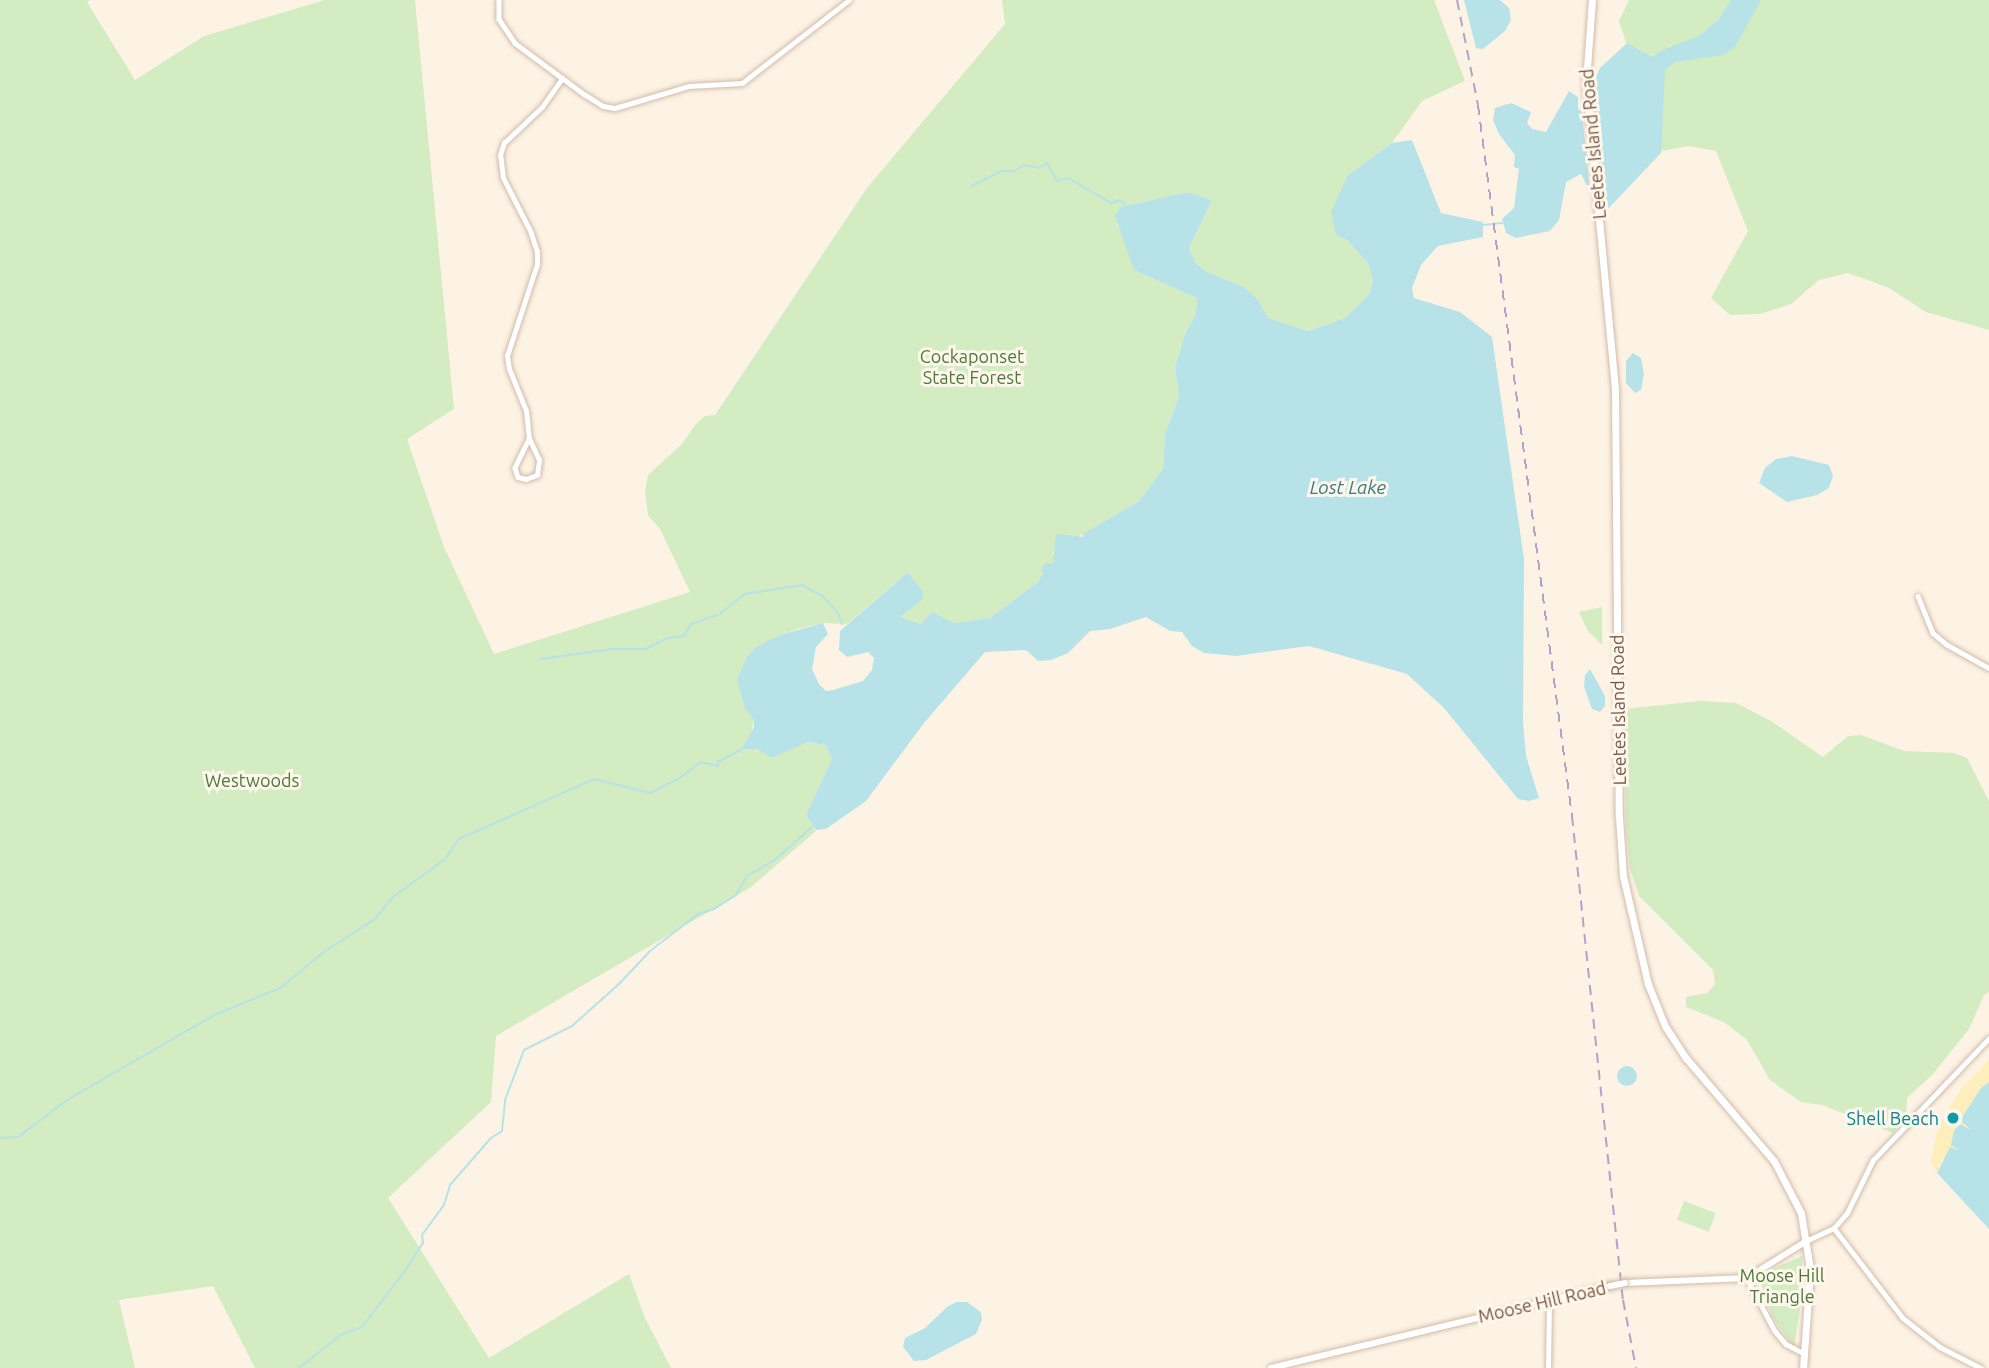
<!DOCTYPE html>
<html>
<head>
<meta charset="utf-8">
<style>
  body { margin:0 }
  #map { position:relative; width:1989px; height:1368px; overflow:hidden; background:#fdf3e4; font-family:Ubuntu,sans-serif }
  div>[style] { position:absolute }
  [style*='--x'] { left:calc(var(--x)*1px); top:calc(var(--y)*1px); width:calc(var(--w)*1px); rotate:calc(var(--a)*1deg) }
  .green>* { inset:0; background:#d3ecc1; transform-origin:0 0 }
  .sand>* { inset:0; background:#feeebc }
  .water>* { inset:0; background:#b7e2e8 }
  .round { border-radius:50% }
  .stream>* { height:2px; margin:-1px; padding:0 1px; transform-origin:1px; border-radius:1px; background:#b7e2e8 }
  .roads { filter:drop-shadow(0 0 2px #d1bcac) drop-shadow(0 0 2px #d1bcac) }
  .minor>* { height:4.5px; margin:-2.25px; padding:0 2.25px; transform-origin:2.25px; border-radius:2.25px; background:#fff }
  .tertiary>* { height:6px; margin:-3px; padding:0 3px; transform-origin:3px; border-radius:3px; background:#fff }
  .secondary>* { height:7px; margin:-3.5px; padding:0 3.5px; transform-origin:3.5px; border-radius:3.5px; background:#fff }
  .rail>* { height:2px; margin-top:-1px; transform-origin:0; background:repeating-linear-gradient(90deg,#b5a1c8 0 10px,transparent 0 17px) }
  .bridges { filter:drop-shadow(0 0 2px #d1bcac) drop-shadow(0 0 2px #d1bcac) }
  .tertiary-bridge>* { height:6px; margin:-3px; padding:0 3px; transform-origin:3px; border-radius:3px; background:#fff }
  .dots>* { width:19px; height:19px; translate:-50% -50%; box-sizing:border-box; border:4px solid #fff7eb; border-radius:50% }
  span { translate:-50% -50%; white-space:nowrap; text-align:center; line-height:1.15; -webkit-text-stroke:6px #fff7eb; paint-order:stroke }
  .street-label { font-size:18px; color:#775848 }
  .park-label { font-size:18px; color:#4f783c }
  .culture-label { font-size:18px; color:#0d838f }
  .right { translate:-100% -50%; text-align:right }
  .water-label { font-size:19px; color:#3e7a84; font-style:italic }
</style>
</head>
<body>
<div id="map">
  <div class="green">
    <div style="clip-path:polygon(0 0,90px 0,87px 2px,135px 80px,204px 36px,325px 0,415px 0,454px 409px,407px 439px,444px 547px,494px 654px,690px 592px,660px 529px,648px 515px,645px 492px,648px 475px,681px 445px,696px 424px,705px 416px,715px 415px,867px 188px,1005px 24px,1002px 0,1434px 0,1465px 81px,1422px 101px,1392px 143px,1348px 175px,1347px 240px,1368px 263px,1373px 280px,1369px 294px,1345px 318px,1308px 331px,1268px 318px,1259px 301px,1244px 287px,1205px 271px,1194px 261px,1189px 248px,1212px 202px,1183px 193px,1121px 207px,1117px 224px,1127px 245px,1134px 270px,1197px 298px,1196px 314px,1185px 334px,1175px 367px,1179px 396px,1165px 434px,1163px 469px,1139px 501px,1053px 552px,1055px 559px,1052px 565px,1038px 582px,990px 618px,954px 623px,932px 613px,921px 624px,900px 617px,923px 592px,908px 572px,847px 624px,823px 623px,801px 628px,780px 635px,762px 646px,745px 707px,754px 719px,751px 734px,826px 745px,832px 759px,806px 815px,816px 831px,751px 887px,496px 1036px,491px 1102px,388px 1198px,489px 1358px,629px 1274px,645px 1318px,671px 1368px,255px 1368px,213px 1286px,119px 1300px,135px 1368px,0 1368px)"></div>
    <div style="clip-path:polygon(1629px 0,1989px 0,1989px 330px,1926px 312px,1887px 287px,1848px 273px,1819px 280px,1791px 304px,1760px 314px,1730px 315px,1711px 298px,1748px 231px,1716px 151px,1689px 146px,1662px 151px,1619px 21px)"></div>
    <div style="clip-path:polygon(1602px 607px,1602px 645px,1588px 631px,1579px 612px)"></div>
    <div style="clip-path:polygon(1699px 701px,1736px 703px,1771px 721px,1823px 757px,1848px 736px,1861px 735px,1904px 751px,1954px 753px,1967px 758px,1989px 801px,1989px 992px,1984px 995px,1969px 1029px,1933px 1074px,1907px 1098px,1906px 1115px,1893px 1133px,1822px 1105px,1801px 1102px,1770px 1080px,1747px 1040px,1724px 1022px,1686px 1007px,1686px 997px,1707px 993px,1715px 984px,1713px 970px,1639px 896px,1630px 868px,1626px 825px,1624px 709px)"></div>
    <div style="left:1684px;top:1201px;width:34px;height:20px;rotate:21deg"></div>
    <div style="clip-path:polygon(1802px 1256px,1802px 1295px,1794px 1348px,1773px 1318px,1759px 1278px,1761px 1274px)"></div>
  </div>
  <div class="sand">
    <div style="clip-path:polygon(1989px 1060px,1989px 1082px,1981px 1088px,1961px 1121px,1972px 1128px,1951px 1145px,1960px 1150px,1942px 1159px,1937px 1173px,1931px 1162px,1936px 1135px,1944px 1116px,1961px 1089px)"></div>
  </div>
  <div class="water">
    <div style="clip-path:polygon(1464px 0,1500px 0,1509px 8px,1511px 20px,1505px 31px,1483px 49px,1476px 48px)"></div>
    <div style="clip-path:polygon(1731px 0,1761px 0,1735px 47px,1724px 55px,1675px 62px,1665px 70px,1661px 153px,1607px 210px,1592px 87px,1600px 68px,1627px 43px,1652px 57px,1663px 50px,1699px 36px,1718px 20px)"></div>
    <div style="clip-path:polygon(1569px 91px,1578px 97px,1578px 109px,1582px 112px,1590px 192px,1581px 174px,1566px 182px,1559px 220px,1550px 231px,1516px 238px,1506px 233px,1502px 219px,1514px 208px,1519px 169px,1514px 167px,1515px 155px,1499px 134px,1493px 120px,1495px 108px,1511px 103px,1531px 112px,1527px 123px,1532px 129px,1546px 132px)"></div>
    <div style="clip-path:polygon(1412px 140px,1441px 213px,1483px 222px,1483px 237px,1438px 246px,1421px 265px,1412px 288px,1414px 298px,1460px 312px,1492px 337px,1524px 559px,1523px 722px,1526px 756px,1539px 798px,1529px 801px,1518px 799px,1444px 708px,1407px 674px,1309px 646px,1236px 656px,1204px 653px,1192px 646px,1182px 632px,1170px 631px,1146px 617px,1110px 629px,1090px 631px,1068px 653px,1051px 660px,1038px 661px,1026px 650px,985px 652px,924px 723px,866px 801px,826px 829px,816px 830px,806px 815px,832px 759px,826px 745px,807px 742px,772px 758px,757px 749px,742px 749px,754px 727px,754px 720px,745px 708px,737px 680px,747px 657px,756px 647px,780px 635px,823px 623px,828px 634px,816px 647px,812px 669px,819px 684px,826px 691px,833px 690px,863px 681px,872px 670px,874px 658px,868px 652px,847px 657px,839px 650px,840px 631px,908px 572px,923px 592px,923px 599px,900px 617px,921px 624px,932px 612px,954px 623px,990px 618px,1038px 582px,1044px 573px,1041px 569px,1046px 563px,1053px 564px,1056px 534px,1083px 537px,1083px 534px,1139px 501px,1163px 469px,1165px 434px,1179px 396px,1175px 367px,1185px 334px,1196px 314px,1197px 298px,1134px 270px,1115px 216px,1121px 207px,1183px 193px,1195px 194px,1212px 201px,1189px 248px,1195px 262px,1205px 271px,1244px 287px,1259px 301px,1268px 318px,1308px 331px,1345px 318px,1369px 294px,1373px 281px,1368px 263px,1347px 240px,1336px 235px,1331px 212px,1348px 175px,1392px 143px)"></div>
    <div style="clip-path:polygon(1633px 353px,1641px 358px,1644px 374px,1641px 390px,1635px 393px,1626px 383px,1626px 361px)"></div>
    <div style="clip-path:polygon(1792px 456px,1829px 465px,1833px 476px,1829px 488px,1817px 495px,1787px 502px,1759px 483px,1765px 468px,1776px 459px)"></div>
    <div style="clip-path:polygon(1590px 669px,1605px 696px,1605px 706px,1600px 712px,1592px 709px,1584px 687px,1585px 675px)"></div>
    <div class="round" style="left:1617px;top:1066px;width:20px;height:20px"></div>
    <div style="clip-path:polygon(1989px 1082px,1989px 1229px,1937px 1173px,1950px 1147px,1960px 1150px,1951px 1145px,1954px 1131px,1960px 1124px,1971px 1130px,1961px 1121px,1963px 1116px,1981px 1088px)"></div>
    <div style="clip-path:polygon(956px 1302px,967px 1302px,981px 1312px,982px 1320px,976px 1334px,926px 1360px,914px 1361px,903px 1347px,905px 1338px,925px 1328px,947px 1307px)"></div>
  </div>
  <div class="stream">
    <div style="--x:972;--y:186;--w:33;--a:-27"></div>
    <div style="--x:1001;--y:171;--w:13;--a:0"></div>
    <div style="--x:1014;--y:171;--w:12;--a:-31"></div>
    <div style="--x:1024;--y:165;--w:15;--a:11"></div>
    <div style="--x:1039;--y:168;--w:9;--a:-32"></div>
    <div style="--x:1047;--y:163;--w:21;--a:61"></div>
    <div style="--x:1057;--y:181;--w:11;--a:-15"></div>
    <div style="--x:1068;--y:178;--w:50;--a:30.2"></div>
    <div style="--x:1111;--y:203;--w:9;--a:-18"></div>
    <div style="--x:1120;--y:200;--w:9;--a:41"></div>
    <div style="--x:1483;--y:225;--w:19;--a:-6"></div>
    <div style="--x:540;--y:659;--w:73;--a:-7.9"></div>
    <div style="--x:612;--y:649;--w:34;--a:0"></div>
    <div style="--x:646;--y:649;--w:25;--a:-27"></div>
    <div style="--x:668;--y:638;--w:16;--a:-7"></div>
    <div style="--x:684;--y:636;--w:14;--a:-60"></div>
    <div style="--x:691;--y:624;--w:31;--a:-19"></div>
    <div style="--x:720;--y:614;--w:32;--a:-39"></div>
    <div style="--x:745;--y:594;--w:58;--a:-9"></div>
    <div style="--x:802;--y:585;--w:23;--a:29"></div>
    <div style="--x:822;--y:596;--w:21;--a:45"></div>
    <div style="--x:837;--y:611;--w:14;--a:69"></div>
    <div style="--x:0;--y:1138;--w:18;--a:-3"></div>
    <div style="--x:18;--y:1137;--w:61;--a:-37.1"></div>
    <div style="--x:67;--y:1100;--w:170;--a:-30"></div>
    <div style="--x:214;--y:1015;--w:71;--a:-22.2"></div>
    <div style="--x:280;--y:988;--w:57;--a:-39.3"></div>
    <div style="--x:324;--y:952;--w:61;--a:-32.9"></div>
    <div style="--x:375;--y:919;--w:28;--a:-51"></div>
    <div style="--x:393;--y:897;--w:64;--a:-36.2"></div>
    <div style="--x:445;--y:859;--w:24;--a:-55"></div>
    <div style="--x:459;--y:839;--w:148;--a:-24"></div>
    <div style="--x:594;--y:779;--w:58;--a:14"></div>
    <div style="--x:650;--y:793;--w:35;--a:-27"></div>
    <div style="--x:681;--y:777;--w:25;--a:-37"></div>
    <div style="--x:701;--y:762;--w:17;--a:13"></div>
    <div style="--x:718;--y:766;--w:4;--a:-90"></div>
    <div style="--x:718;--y:762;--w:27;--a:-28"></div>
    <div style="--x:299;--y:1368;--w:55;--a:-38.3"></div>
    <div style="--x:342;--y:1334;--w:21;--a:-19"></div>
    <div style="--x:362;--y:1327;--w:69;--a:-52.6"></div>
    <div style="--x:404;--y:1272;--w:35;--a:-57"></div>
    <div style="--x:423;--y:1243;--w:8;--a:-97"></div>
    <div style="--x:422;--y:1235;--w:37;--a:-54"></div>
    <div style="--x:444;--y:1205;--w:21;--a:-73"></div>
    <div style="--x:450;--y:1185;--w:62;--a:-48.9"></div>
    <div style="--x:491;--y:1138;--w:13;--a:-32"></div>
    <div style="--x:502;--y:1131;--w:31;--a:-84"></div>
    <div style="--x:505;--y:1100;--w:53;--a:-69.2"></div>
    <div style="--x:524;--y:1050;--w:54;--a:-26.6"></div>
    <div style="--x:572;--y:1026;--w:63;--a:-41.8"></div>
    <div style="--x:619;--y:984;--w:45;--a:-46.8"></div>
    <div style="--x:650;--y:951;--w:61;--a:-37.6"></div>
    <div style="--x:698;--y:914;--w:17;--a:-17"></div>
    <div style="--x:714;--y:909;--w:26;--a:-32"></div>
    <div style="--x:736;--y:895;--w:22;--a:-60"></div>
    <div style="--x:747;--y:876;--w:32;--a:-30"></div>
    <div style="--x:775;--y:860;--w:51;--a:-41.8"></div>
  </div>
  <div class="roads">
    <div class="minor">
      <div style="--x:499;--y:0;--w:19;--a:90"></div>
      <div style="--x:499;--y:19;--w:29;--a:56"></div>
      <div style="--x:515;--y:43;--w:86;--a:36.5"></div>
      <div style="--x:584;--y:94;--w:22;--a:32"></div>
      <div style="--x:603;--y:106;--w:12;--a:9"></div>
      <div style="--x:615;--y:108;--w:77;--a:-16.6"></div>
      <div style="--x:689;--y:86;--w:53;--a:-3.2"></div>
      <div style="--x:742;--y:83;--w:135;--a:-37.8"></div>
      <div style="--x:529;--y:439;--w:32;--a:116"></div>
      <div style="--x:515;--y:468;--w:9;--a:72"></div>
      <div style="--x:518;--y:477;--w:8;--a:14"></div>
      <div style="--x:526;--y:479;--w:12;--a:-20"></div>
      <div style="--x:537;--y:475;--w:15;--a:-82"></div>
      <div style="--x:539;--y:460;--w:23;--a:-115"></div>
      <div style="--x:529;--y:439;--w:28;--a:-96"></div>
      <div style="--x:526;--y:411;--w:45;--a:-112"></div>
      <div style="--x:509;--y:369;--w:13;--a:-99"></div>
      <div style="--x:507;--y:356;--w:97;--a:-71.9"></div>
      <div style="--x:537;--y:264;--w:12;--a:-90"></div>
      <div style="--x:537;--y:252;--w:20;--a:-108"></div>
      <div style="--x:531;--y:233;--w:62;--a:-117"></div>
      <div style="--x:503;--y:178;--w:23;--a:-97"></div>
      <div style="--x:500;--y:155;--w:13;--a:-72"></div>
      <div style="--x:504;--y:143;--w:52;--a:-43.5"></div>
      <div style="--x:542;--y:107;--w:35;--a:-55"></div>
      <div style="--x:1918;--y:596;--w:40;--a:68"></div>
      <div style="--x:1933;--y:633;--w:17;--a:40"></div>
      <div style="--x:1946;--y:644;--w:49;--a:29.2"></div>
      <div style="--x:1834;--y:1228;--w:113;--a:52.5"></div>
      <div style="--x:1903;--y:1318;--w:47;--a:38.1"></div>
      <div style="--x:1940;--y:1347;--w:46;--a:27.1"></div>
      <div style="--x:1808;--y:1240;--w:29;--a:-25"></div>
      <div style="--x:1834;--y:1228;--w:20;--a:-49"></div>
      <div style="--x:1847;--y:1213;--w:59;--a:-63.9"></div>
      <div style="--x:1873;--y:1160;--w:168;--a:-46.4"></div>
      <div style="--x:1747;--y:1278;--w:60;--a:62.2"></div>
      <div style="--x:1775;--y:1331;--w:17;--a:50"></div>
      <div style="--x:1786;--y:1344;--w:19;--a:28"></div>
      <div style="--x:1548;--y:1368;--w:67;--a:-89.1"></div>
    </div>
    <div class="tertiary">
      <div style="--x:1625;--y:1283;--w:122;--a:-2.3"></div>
      <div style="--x:1747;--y:1278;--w:72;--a:-31.9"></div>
      <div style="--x:1271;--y:1368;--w:349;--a:-13.6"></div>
    </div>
    <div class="secondary">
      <div style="--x:1592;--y:0;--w:82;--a:94.2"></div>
      <div style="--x:1586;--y:82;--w:310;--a:84.6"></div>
      <div style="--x:1615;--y:391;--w:426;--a:89.5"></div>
      <div style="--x:1619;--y:817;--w:59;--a:86.1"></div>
      <div style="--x:1623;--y:876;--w:111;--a:77"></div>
      <div style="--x:1648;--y:984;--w:45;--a:68"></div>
      <div style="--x:1665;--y:1026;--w:38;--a:57"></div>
      <div style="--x:1686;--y:1058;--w:135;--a:49.5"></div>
      <div style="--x:1774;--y:1161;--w:59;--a:62.6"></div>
      <div style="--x:1801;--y:1213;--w:57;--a:80.9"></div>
      <div style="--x:1810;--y:1269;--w:99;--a:94"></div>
    </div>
  </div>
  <div class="rail">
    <div style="--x:1457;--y:0;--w:107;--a:78.7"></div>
    <div style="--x:1478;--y:105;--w:717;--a:82.47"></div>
    <div style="--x:1572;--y:816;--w:487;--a:84"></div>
    <div style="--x:1623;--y:1300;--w:69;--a:79.2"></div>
  </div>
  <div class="bridges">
    <div class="tertiary-bridge">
      <div style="--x:1610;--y:1286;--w:15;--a:-11"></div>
    </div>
  </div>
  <div class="dots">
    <div style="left:1953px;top:1118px;background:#0f9aa8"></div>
  </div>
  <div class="street-label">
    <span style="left:1593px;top:144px;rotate:-95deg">Leetes Island Road</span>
    <span style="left:1618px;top:710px;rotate:-91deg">Leetes Island Road</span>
    <span style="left:1542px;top:1302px;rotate:-13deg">Moose Hill Road</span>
  </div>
  <div class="park-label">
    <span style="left:972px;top:367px">Cockaponset<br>State Forest</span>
    <span style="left:252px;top:780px">Westwoods</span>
    <span style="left:1782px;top:1286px">Moose Hill<br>Triangle</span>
  </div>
  <div class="culture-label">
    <span class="right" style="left:1939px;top:1118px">Shell Beach</span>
  </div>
  <div class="water-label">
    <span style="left:1348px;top:488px">Lost Lake</span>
  </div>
</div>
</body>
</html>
